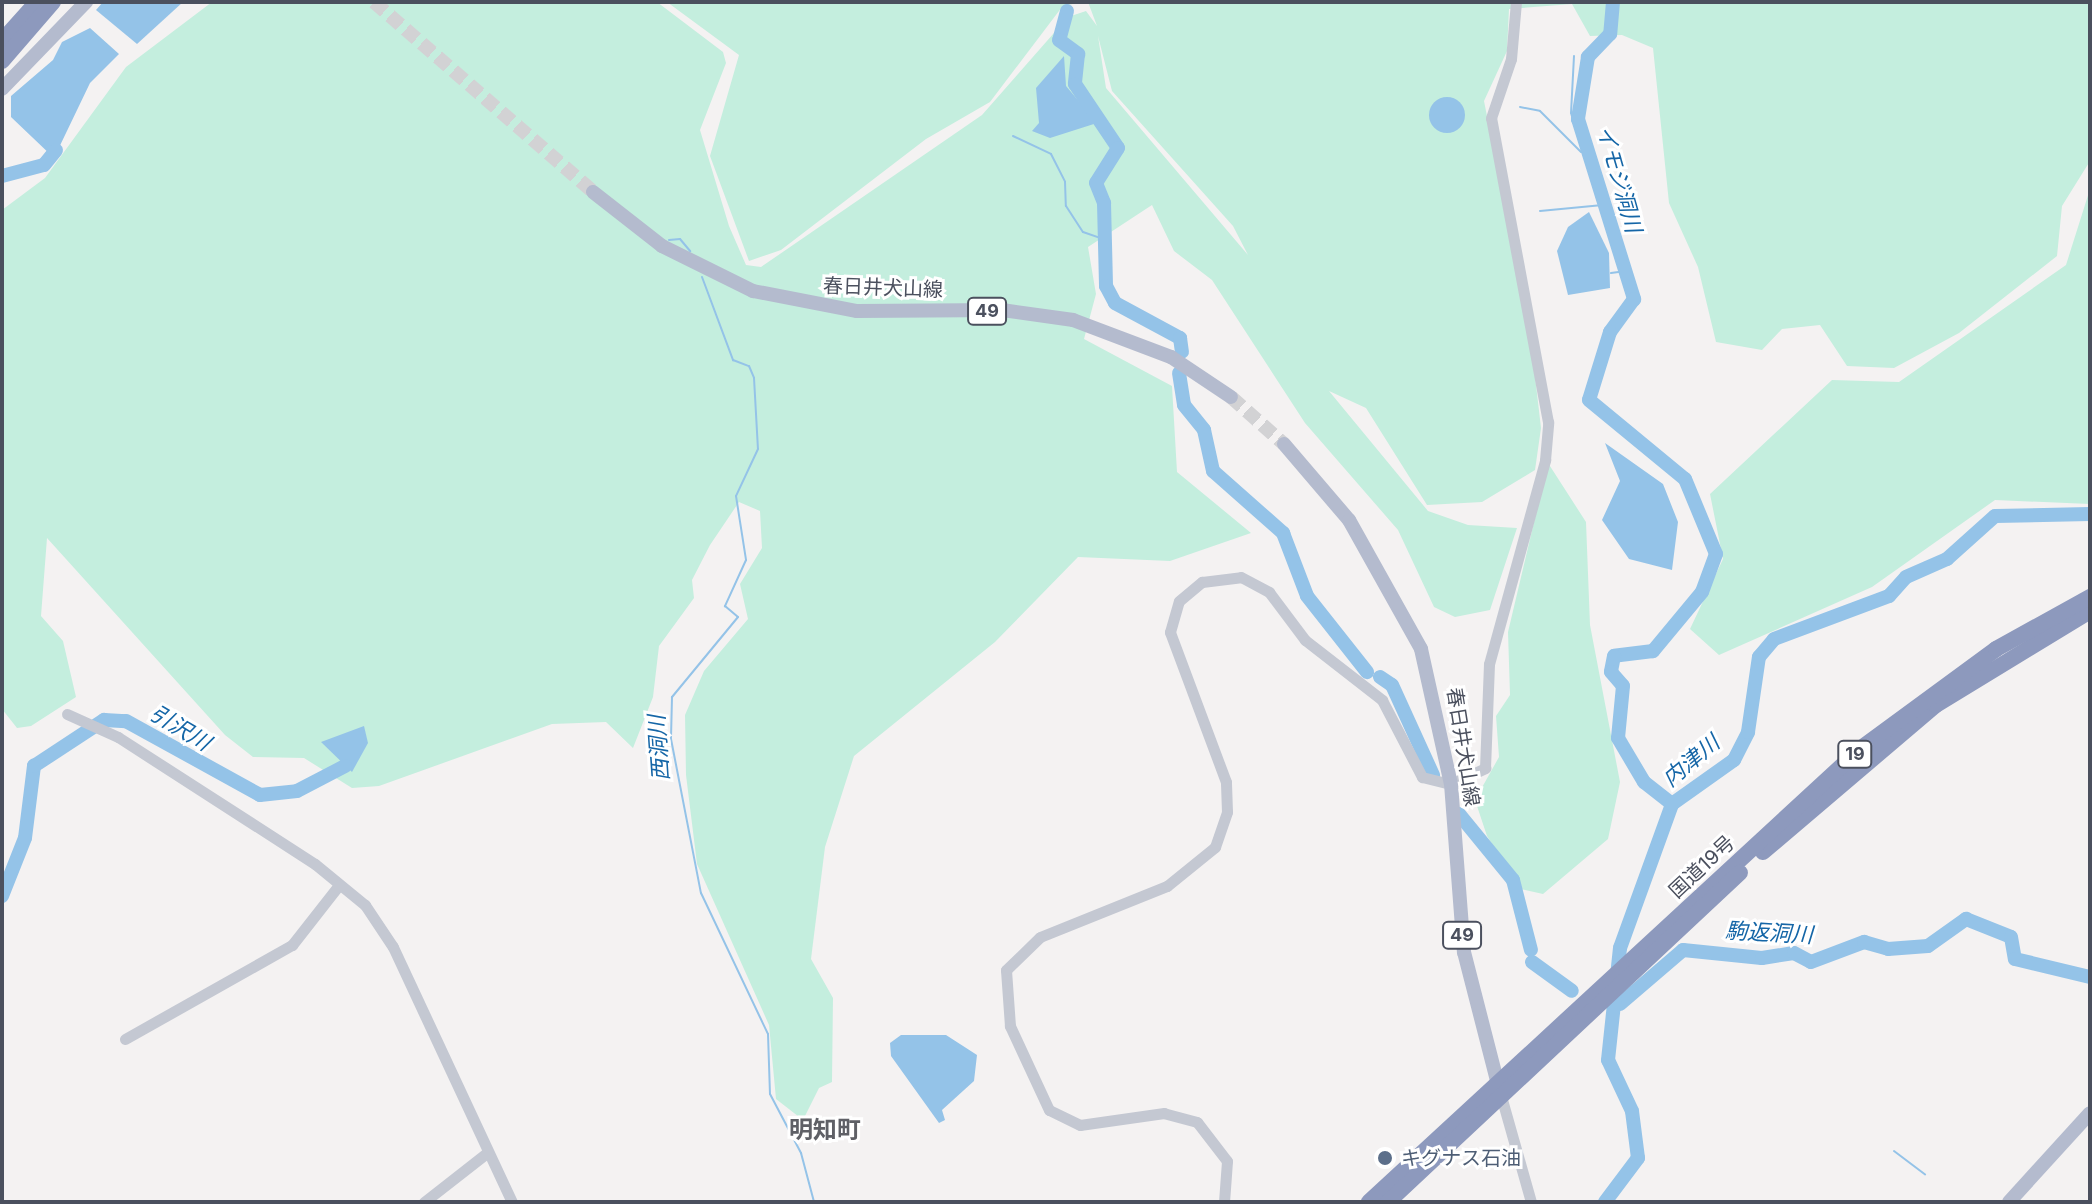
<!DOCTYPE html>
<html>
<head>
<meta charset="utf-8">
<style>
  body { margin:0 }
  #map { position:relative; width:2092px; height:1204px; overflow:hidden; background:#f4f2f2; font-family:Inter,"Noto Sans JP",sans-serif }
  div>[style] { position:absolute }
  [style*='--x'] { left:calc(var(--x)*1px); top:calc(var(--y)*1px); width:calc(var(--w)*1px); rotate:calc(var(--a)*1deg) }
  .green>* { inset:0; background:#c4eede }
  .water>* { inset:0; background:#94c3e8 }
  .round { border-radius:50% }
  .stream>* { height:2px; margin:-1px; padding:0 1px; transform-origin:1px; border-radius:1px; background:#94c3e8 }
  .river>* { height:14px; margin:-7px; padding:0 7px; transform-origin:7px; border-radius:7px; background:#94c3e8 }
  .major-tunnel>* { height:14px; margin-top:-7px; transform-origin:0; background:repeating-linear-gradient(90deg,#d2d2d4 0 14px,transparent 0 21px) }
  .minor>* { height:11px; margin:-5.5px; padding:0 5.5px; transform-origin:5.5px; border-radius:5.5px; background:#c4c8d2 }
  .major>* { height:14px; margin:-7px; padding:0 7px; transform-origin:7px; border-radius:7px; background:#b4bbce }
  .highway>* { height:16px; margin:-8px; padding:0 8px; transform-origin:8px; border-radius:8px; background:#8d99bd }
  .dots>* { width:22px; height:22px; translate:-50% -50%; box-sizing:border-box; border:4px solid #fff; border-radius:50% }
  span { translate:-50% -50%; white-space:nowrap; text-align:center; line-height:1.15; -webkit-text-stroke:6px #fff; paint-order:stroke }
  .shield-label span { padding:2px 6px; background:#fff; border:2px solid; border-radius:6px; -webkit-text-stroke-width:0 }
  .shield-label { font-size:18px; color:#4b505e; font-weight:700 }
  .street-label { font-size:20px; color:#4b505e }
  .service-label { font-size:20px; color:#4e5e75 }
  .left { translate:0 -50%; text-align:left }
  .water-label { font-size:22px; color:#1566a7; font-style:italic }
  .quarter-label { font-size:24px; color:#5f6066; font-weight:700 }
  .frame { position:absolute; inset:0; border:4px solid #4b505e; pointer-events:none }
</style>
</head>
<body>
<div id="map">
  <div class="green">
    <div style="clip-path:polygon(evenodd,212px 2px,657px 2px,723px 52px,726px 63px,700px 130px,729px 226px,746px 265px,761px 267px,982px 115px,1068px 17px,1086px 11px,1097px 26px,1088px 2px,2090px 2px,2090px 161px,2062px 206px,2057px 256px,1959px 333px,1894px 368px,1847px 366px,1820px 325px,1782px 329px,1762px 350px,1716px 342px,1698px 267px,1669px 203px,1653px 48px,1622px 35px,1590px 36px,1572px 4px,1509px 9px,1507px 51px,1484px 101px,1530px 333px,1541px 428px,1535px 470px,1482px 502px,1427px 505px,1366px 408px,1329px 391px,1428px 511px,1468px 525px,1517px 528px,1490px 610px,1455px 617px,1434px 607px,1398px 530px,1305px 423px,1212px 280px,1174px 251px,1152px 205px,1088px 247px,1096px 294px,1084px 339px,1172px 386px,1177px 472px,1251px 533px,1170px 561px,1078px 557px,995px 642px,854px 756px,825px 847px,811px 959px,833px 998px,832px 1082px,819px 1088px,803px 1120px,776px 1099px,769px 1025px,697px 864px,686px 775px,685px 715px,704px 671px,748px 619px,740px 584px,762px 548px,760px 511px,739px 502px,710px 545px,692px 580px,694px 598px,659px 646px,653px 697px,633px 748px,606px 722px,552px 724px,379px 786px,352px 788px,304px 758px,253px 757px,225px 735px,47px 538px,41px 616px,63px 641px,76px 697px,31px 726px,17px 728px,2px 709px,2px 210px,45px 178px,126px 67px,212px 2px,1098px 36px,1112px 91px,1233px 226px,1248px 255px,1106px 88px,1098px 36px)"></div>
    <div style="clip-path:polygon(667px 2px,1079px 2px,1062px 7px,990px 102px,926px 139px,781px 250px,749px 261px,710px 156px,739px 55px)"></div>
    <div style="clip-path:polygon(2090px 189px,2090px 504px,1995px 500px,1872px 587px,1719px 655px,1690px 629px,1723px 559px,1710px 494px,1832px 380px,1899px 382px,2066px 265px)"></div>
    <div style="clip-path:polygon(1548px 463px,1586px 522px,1590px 625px,1620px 782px,1608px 839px,1543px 894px,1521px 889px,1487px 836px,1475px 800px,1499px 757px,1496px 716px,1510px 695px,1508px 632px)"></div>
  </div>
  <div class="water">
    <div style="clip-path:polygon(103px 2px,183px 2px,137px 44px,96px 10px)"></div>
    <div style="clip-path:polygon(90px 28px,119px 54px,90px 83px,54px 158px,11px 117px,11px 96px,53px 60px,62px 42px)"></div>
    <div style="clip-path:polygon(1064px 56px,1066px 86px,1097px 123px,1050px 138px,1032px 131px,1039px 123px,1036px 88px)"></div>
    <div class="round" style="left:1429px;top:97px;width:36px;height:36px"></div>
    <div style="clip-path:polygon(1589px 212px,1609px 253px,1610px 288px,1568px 295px,1557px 251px,1568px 227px)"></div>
    <div style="clip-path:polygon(1605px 443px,1663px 484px,1678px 522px,1672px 570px,1629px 559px,1602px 520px,1620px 481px)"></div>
    <div style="clip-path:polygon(364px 726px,368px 743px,352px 772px,321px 742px)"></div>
    <div style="clip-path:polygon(901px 1035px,946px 1035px,977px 1055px,974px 1081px,942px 1110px,945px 1120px,939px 1123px,891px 1056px,890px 1043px)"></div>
  </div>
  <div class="stream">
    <div style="--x:1574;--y:56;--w:57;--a:93"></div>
    <div style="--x:1571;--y:113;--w:42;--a:73.3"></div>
    <div style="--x:1520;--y:107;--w:20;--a:11"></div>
    <div style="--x:1540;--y:111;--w:58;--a:45"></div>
    <div style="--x:1096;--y:122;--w:5;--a:-37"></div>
    <div style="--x:1013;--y:136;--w:42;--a:25.3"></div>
    <div style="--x:1051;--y:154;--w:31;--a:63"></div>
    <div style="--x:1065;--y:182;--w:24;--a:88"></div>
    <div style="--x:1066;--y:206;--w:31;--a:57"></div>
    <div style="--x:1083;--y:232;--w:21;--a:19"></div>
    <div style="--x:1540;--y:211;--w:63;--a:-5.4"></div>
    <div style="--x:669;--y:240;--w:11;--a:-5"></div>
    <div style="--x:680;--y:239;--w:16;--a:50"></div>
    <div style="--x:1611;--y:273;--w:15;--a:-8"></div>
    <div style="--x:702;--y:277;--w:89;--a:69.5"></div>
    <div style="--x:733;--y:360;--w:17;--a:21"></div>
    <div style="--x:749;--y:366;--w:13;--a:67"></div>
    <div style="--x:754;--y:378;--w:71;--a:86.8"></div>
    <div style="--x:758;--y:449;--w:52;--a:115.1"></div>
    <div style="--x:736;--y:496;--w:65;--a:81.1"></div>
    <div style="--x:746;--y:560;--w:51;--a:114.5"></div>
    <div style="--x:725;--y:606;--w:17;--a:40"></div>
    <div style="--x:738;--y:617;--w:104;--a:129.5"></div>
    <div style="--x:672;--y:697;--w:42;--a:91.4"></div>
    <div style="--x:671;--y:739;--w:157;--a:79"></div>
    <div style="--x:701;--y:893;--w:156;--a:64.6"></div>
    <div style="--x:768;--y:1034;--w:60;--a:88.1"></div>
    <div style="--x:770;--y:1094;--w:67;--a:62.3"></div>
    <div style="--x:801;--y:1153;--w:51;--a:75.1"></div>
    <div style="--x:1894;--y:1151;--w:39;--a:37"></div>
  </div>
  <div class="river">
    <div style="--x:1613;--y:2;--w:32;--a:95"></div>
    <div style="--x:1610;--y:34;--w:32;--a:134"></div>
    <div style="--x:1588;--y:57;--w:63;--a:99.2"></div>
    <div style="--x:1578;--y:119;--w:189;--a:72.7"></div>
    <div style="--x:1634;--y:299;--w:41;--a:126"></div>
    <div style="--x:1610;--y:332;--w:71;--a:107.2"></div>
    <div style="--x:1589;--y:400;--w:124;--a:39.5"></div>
    <div style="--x:1685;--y:479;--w:81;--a:67.5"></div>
    <div style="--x:1716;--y:554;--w:40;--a:110.2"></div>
    <div style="--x:1702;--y:592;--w:77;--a:129.7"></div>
    <div style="--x:1653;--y:651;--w:39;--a:173"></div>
    <div style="--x:1614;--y:656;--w:16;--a:101"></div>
    <div style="--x:1611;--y:672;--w:18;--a:49"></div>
    <div style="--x:1623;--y:686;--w:52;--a:95.5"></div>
    <div style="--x:1618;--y:738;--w:51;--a:59.4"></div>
    <div style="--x:1644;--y:782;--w:36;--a:38"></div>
    <div style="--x:1067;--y:11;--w:30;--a:105"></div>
    <div style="--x:1059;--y:40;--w:24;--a:36"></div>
    <div style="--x:1078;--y:54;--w:30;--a:96"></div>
    <div style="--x:1075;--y:84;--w:77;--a:56.1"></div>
    <div style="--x:1118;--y:148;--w:41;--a:122.2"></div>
    <div style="--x:1096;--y:183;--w:22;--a:68"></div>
    <div style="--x:1104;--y:203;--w:83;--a:88.6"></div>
    <div style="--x:1106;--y:286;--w:19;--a:62"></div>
    <div style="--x:1115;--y:303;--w:74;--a:28.3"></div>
    <div style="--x:1180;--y:338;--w:14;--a:82"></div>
    <div style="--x:2;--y:176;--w:43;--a:-14.7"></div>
    <div style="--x:44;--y:165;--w:19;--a:-51"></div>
    <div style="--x:1179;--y:373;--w:32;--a:81"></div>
    <div style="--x:1184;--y:405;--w:32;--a:51"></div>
    <div style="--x:1204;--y:430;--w:42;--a:77.6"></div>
    <div style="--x:1213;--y:471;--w:94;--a:41.5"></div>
    <div style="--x:1283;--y:533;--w:67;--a:69.1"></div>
    <div style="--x:1307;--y:596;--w:97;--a:51.7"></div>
    <div style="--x:1380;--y:677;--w:14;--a:34"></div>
    <div style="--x:1392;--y:685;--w:99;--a:65.5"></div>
    <div style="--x:1459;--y:814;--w:85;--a:50.7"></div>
    <div style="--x:1513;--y:880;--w:72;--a:75.6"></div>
    <div style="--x:2;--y:896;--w:62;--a:-68.4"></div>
    <div style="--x:25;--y:838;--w:73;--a:-82.9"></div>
    <div style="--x:34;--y:766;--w:84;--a:-33.3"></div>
    <div style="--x:104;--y:720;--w:22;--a:3"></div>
    <div style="--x:126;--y:721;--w:153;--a:28.9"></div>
    <div style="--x:260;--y:795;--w:37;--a:-6"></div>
    <div style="--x:297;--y:791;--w:54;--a:-27.5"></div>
    <div style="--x:1532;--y:962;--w:49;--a:35.9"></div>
    <div style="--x:1620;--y:1004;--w:83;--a:-40.6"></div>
    <div style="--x:1683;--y:950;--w:79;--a:5.8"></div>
    <div style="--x:1762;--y:958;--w:32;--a:-9"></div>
    <div style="--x:1794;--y:953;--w:19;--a:28"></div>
    <div style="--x:1811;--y:962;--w:57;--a:-20.7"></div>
    <div style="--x:1864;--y:942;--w:25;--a:16"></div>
    <div style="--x:1888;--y:949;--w:40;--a:-4.3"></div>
    <div style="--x:1928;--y:946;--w:47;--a:-35.4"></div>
    <div style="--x:1966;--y:919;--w:48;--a:21.8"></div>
    <div style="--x:2011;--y:937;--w:22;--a:80"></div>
    <div style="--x:2015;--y:959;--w:77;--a:13.5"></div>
    <div style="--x:1605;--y:1202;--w:55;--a:-53.1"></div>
    <div style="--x:1638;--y:1158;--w:47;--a:-97.3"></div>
    <div style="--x:1632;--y:1111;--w:56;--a:-115.2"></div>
    <div style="--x:1608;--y:1060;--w:113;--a:-83.9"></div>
    <div style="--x:1620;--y:948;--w:153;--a:-70.1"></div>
    <div style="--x:1672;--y:804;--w:76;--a:-35.4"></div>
    <div style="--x:1734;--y:760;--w:31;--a:-63"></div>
    <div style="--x:1748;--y:732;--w:76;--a:-81.7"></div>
    <div style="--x:1759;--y:657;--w:23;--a:-50"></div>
    <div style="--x:1774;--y:639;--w:123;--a:-20.5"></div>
    <div style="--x:1889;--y:596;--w:25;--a:-48"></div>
    <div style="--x:1906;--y:577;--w:45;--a:-23.7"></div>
    <div style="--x:1947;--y:559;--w:64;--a:-41.9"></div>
    <div style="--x:1995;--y:516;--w:95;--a:-1.2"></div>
  </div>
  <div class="major-tunnel">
    <div style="--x:374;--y:2;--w:290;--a:40.9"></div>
    <div style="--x:1231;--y:397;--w:71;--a:41.6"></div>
  </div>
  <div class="minor">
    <div style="--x:67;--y:714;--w:56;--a:24.3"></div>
    <div style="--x:118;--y:737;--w:234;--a:32.8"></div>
    <div style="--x:315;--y:864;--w:65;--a:39.4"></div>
    <div style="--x:365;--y:905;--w:50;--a:56.3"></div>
    <div style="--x:393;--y:947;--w:281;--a:65"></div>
    <div style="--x:125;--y:1039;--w:192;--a:-29.4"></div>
    <div style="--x:292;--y:945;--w:76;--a:-51.9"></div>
    <div style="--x:1501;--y:1096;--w:110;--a:74.2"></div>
    <div style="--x:424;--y:1202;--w:81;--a:-38"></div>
    <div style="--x:1224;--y:1202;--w:41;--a:-85.8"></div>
    <div style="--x:1227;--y:1161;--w:49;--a:-127.6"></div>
    <div style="--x:1197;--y:1122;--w:34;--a:-165"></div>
    <div style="--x:1164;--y:1113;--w:85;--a:171.9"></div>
    <div style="--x:1080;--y:1125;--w:34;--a:-154"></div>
    <div style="--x:1049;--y:1110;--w:93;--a:-114.9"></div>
    <div style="--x:1010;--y:1026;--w:56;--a:-94.1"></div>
    <div style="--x:1006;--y:970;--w:47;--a:-44.1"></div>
    <div style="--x:1040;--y:937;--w:137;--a:-21.9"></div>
    <div style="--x:1167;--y:886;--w:62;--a:-39.1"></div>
    <div style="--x:1215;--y:847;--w:37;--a:-71"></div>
    <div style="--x:1227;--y:812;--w:30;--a:-92"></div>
    <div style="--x:1226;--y:782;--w:160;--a:-110.5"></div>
    <div style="--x:1170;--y:632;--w:32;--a:-74"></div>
    <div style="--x:1179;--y:601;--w:30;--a:-40"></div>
    <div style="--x:1202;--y:582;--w:39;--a:-7"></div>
    <div style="--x:1241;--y:577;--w:32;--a:28"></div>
    <div style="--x:1269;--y:592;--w:60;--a:53.1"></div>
    <div style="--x:1305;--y:640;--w:98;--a:37.9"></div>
    <div style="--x:1382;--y:700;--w:87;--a:62.5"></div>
    <div style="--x:1422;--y:777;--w:30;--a:14"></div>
    <div style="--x:1451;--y:784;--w:38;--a:-25"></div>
    <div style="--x:1485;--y:768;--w:104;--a:-87.8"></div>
    <div style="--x:1489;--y:664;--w:212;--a:-74.6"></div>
    <div style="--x:1545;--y:460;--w:38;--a:-85"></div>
    <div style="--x:1548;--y:422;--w:309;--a:-100.6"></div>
    <div style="--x:1491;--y:118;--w:62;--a:-71.3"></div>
    <div style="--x:1511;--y:59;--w:57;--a:-85"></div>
  </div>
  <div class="major">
    <div style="--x:2;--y:89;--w:121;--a:-46"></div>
    <div style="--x:593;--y:192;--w:88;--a:38"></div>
    <div style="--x:662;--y:246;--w:102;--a:26.3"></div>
    <div style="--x:753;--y:291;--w:106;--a:10.9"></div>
    <div style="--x:857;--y:311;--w:145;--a:-0.4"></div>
    <div style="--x:1002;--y:310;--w:72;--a:8"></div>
    <div style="--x:1073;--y:320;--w:105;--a:20.7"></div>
    <div style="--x:1171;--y:357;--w:72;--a:33.7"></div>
    <div style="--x:1284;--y:444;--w:100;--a:49.5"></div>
    <div style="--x:1349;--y:520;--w:148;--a:60.8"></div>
    <div style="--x:1421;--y:649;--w:138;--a:77.5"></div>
    <div style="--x:1451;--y:784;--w:169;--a:85.6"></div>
    <div style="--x:1464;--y:952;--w:145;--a:75.6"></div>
    <div style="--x:2009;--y:1202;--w:120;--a:-47.7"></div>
  </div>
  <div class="highway">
    <div style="--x:2;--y:41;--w:52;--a:-48.1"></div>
    <div style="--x:2;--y:61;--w:78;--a:-49.2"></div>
    <div style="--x:1763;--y:852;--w:227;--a:-40.4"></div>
    <div style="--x:1936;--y:705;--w:180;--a:-31.4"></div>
    <div style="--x:1369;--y:1202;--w:668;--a:-42.69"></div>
    <div style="--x:1860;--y:749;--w:169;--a:-36.3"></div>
    <div style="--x:1996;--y:649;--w:107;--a:-29"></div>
    <div style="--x:1388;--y:1202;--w:482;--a:-43.1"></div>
  </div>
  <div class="dots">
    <div style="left:1385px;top:1158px;background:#5c6f8a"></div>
  </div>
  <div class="shield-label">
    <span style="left:987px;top:311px">49</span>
    <span style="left:1855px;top:754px">19</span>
    <span style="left:1462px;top:935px">49</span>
  </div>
  <div class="street-label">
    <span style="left:883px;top:288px;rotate:2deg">春日井犬山線</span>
    <span style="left:1463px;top:747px;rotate:81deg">春日井犬山線</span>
    <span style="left:1702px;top:867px;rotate:-43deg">国道19号</span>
  </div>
  <div class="service-label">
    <span class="left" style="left:1401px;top:1158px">キグナス石油</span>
  </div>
  <div class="water-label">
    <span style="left:1619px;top:179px;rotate:74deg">イモジ洞川</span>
    <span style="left:180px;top:728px;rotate:31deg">引沢川</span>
    <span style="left:659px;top:748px;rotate:-94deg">西洞川</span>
    <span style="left:1691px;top:761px;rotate:-40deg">内津川</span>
    <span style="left:1769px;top:933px;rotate:3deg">駒返洞川</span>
  </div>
  <div class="quarter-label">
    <span style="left:825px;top:1130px">明知町</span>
  </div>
  <div class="frame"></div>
</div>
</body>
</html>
